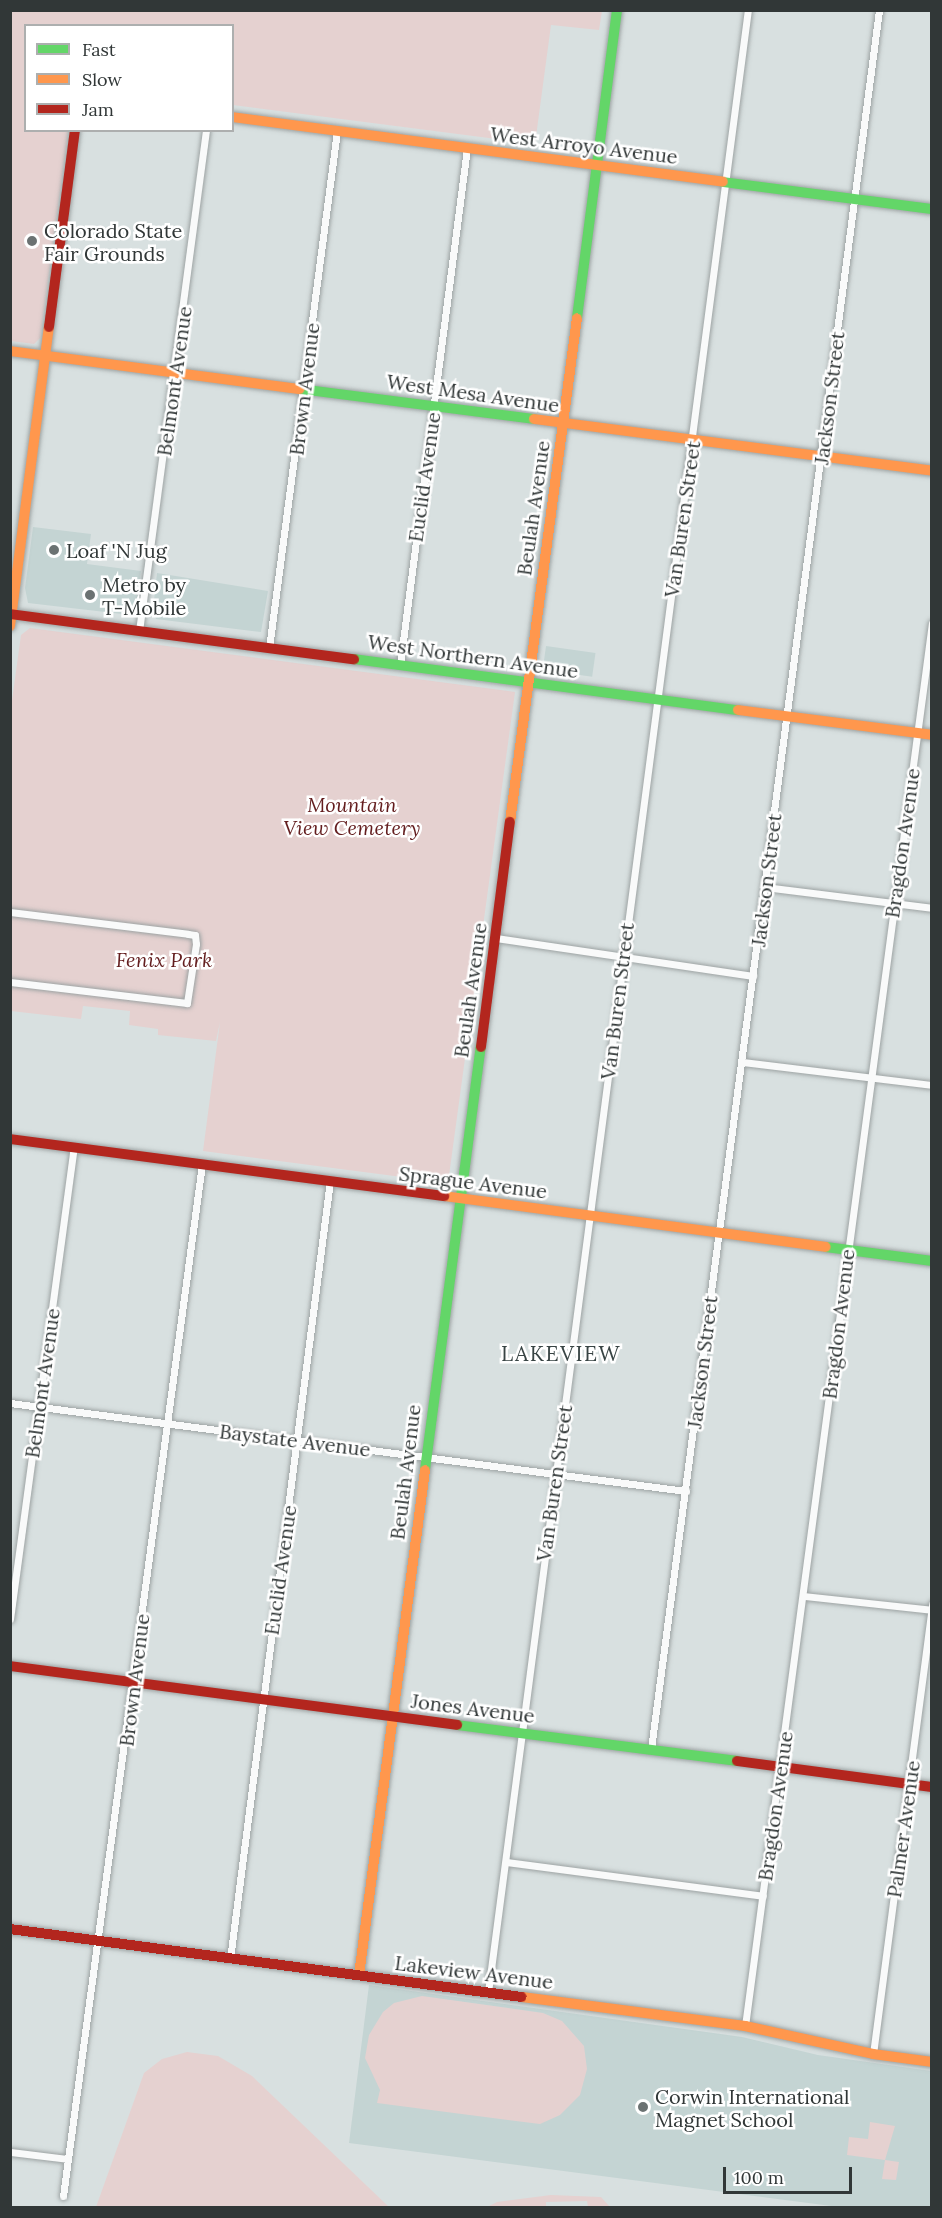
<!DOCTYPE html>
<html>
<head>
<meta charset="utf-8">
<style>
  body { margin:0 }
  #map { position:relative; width:942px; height:2218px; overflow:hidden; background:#d8e0e0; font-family:Lora,serif }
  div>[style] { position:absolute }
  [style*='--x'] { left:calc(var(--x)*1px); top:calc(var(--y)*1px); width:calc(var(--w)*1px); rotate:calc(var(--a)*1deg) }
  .built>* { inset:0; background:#c4d4d3; transform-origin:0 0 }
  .green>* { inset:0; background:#e5d1d0 }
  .roads { filter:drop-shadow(0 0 2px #9da3a3) drop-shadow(0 0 2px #9da3a3) }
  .street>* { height:7px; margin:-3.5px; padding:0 3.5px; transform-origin:3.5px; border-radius:3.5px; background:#f9fafa }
  .fast>* { height:10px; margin:-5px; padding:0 5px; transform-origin:5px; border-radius:5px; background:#63d668 }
  .slow>* { height:10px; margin:-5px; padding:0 5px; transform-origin:5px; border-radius:5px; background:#ff974d }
  .jam>* { height:10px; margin:-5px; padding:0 5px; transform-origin:5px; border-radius:5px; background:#b3261e }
  .dots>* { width:16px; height:16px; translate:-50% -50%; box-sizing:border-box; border:3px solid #fff; border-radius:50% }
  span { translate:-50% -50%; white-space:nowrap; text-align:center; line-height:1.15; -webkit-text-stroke:5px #fff; paint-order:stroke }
  .street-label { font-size:20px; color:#313737 }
  .poi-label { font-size:20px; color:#313737 }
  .left { translate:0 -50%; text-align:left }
  .park-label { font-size:20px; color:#631d1e; font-style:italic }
  .neighbourhood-label { font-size:21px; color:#384444; letter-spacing:1.5px }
  .frame { position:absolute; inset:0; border:12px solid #313737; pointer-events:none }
  .legend { position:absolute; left:24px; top:24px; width:210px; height:108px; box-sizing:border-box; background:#fff; border:2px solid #adafaf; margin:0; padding:8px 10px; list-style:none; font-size:18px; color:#313737 }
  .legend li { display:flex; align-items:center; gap:12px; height:30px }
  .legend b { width:30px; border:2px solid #adafaf }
  .scale { position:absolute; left:723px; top:2167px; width:129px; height:27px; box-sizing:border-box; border:3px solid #313737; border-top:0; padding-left:8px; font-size:18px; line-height:21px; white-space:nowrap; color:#313737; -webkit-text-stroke:4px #fff; paint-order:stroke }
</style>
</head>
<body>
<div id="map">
  <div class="built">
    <div style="clip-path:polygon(33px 527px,91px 534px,87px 564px,141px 571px,136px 606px,131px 615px,28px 603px,25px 588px)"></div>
    <div style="clip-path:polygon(157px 573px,268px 591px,261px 632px,156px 619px,153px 610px)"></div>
    <div style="left:546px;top:646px;width:50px;height:24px;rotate:8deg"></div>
    <div style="clip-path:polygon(369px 1985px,742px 2037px,818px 2055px,931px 2071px,931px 2207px,839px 2207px,349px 2143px)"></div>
  </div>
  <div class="green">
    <div style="clip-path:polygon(11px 10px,602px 10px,602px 11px,599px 30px,551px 25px,535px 144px,233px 105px,232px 26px,26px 26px,26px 130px,68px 131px,40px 338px,34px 344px,11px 341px)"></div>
    <div style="clip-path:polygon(30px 628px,515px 692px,448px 1183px,203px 1151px,220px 1022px,216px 1041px,158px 1035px,158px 1029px,129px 1025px,130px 1011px,83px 1006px,81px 1019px,11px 1011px,10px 715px,21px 635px)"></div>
    <div style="clip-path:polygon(422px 1996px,543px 2013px,562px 2021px,584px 2046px,587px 2069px,580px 2095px,560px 2115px,540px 2124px,377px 2103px,380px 2090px,365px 2058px,369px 2035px,383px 2012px,394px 2003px)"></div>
    <div style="clip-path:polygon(187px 2052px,218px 2056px,252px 2076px,389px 2207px,96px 2207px,144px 2073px,162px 2059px)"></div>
    <div style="clip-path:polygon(870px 2122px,895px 2126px,885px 2160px,899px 2162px,896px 2180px,882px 2179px,885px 2160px,847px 2155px,849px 2137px,868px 2139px)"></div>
    <div style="clip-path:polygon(551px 2195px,601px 2197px,610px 2207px,588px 2207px,587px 2201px,546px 2202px,546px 2207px,487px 2207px,497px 2202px)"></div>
  </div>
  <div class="roads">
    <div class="street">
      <div style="--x:139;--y:631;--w:505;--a:-82.38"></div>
      <div style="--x:269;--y:648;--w:521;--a:-82.51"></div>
      <div style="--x:400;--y:664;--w:520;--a:-82.6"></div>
      <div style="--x:764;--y:887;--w:169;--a:7.1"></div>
      <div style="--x:10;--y:912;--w:179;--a:7"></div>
      <div style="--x:188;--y:934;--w:7;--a:8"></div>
      <div style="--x:195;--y:935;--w:9;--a:84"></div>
      <div style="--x:196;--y:944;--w:60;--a:98.7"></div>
      <div style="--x:187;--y:1003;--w:178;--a:-173.2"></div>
      <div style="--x:496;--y:938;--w:260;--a:8.4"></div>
      <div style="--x:742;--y:1062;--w:191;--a:6.9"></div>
      <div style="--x:10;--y:1403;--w:682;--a:7.42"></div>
      <div style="--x:804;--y:1596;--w:129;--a:6.2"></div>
      <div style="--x:10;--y:1619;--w:475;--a:-82.3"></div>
      <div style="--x:651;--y:1749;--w:1754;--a:-82.53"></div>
      <div style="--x:506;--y:1862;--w:259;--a:7.5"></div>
      <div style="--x:230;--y:1959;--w:785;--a:-82.68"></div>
      <div style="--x:488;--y:1992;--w:1999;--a:-82.53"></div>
      <div style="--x:745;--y:2026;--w:1415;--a:-82.41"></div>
      <div style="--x:873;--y:2054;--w:454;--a:-82.5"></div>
      <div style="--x:10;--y:2152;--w:58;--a:6.9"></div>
      <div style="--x:63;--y:2196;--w:1041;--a:-82.33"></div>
    </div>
    <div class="fast">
      <div style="--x:723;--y:182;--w:211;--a:7.4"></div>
      <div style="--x:577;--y:318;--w:311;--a:-82.6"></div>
      <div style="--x:300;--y:389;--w:236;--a:7.3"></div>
      <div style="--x:354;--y:659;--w:387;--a:7.6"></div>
      <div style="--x:826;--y:1247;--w:107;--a:7.5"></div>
      <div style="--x:425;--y:1470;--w:427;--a:-82.5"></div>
      <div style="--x:457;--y:1725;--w:282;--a:7.3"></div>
    </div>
    <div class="slow">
      <div style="--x:232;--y:117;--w:495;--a:7.5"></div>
      <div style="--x:10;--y:351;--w:292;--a:7.5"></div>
      <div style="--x:534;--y:419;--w:401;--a:7.4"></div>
      <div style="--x:10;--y:626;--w:302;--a:-82.6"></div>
      <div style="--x:738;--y:710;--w:196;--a:7.3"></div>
      <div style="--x:510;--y:822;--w:508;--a:-82.43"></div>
      <div style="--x:444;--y:1196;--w:385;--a:7.6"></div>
      <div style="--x:359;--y:1975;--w:509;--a:-82.55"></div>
      <div style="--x:522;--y:1997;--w:225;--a:7.4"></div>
      <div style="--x:745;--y:2026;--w:131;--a:12.3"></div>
      <div style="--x:873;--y:2054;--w:60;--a:7.7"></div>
    </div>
    <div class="jam">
      <div style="--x:49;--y:327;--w:199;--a:-82.5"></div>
      <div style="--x:10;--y:614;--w:347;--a:7.5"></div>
      <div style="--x:481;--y:1047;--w:227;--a:-82.7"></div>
      <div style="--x:10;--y:1139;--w:438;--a:7.5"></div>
      <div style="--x:10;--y:1666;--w:451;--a:7.5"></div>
      <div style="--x:737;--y:1761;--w:197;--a:7.6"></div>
      <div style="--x:10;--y:1929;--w:516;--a:7.57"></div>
    </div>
  </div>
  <div class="dots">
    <div style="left:32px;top:241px;background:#6b7272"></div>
    <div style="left:54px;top:550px;background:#6b7272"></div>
    <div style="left:90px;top:595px;background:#6b7272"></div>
    <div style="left:643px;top:2107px;background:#6b7272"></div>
  </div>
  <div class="street-label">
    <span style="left:584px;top:145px;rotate:7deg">West Arroyo Avenue</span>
    <span style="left:174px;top:381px;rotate:-82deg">Belmont Avenue</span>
    <span style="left:304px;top:389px;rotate:-83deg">Brown Avenue</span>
    <span style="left:473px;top:393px;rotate:8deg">West Mesa Avenue</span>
    <span style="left:829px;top:398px;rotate:-83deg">Jackson Street</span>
    <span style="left:424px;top:477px;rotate:-82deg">Euclid Avenue</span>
    <span style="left:533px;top:508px;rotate:-82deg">Beulah Avenue</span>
    <span style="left:682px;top:519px;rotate:-82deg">Van Buren Street</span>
    <span style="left:473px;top:656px;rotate:8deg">West Northern Avenue</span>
    <span style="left:902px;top:843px;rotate:-82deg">Bragdon Avenue</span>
    <span style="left:766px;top:880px;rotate:-83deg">Jackson Street</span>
    <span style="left:470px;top:990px;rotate:-82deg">Beulah Avenue</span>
    <span style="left:617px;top:1001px;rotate:-83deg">Van Buren Street</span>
    <span style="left:473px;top:1182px;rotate:7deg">Sprague Avenue</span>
    <span style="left:838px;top:1324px;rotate:-83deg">Bragdon Avenue</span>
    <span style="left:702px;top:1362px;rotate:-83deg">Jackson Street</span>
    <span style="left:42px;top:1383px;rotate:-82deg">Belmont Avenue</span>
    <span style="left:295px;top:1440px;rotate:7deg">Baystate Avenue</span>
    <span style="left:405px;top:1472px;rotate:-83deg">Beulah Avenue</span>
    <span style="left:554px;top:1483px;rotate:-82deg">Van Buren Street</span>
    <span style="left:280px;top:1570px;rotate:-82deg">Euclid Avenue</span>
    <span style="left:134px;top:1680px;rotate:-83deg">Brown Avenue</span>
    <span style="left:473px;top:1708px;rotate:7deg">Jones Avenue</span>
    <span style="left:775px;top:1806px;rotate:-82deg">Bragdon Avenue</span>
    <span style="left:903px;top:1829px;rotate:-82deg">Palmer Avenue</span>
    <span style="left:474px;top:1972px;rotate:7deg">Lakeview Avenue</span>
  </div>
  <div class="poi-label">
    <span class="left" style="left:44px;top:242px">Colorado State<br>Fair Grounds</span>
    <span class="left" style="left:66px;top:550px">Loaf 'N Jug</span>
    <span class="left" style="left:102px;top:596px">Metro by<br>T-Mobile</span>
    <span class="left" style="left:655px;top:2108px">Corwin International<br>Magnet School</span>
  </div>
  <div class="park-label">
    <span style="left:352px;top:816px">Mountain<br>View Cemetery</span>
    <span style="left:164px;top:959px">Fenix Park</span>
  </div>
  <div class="neighbourhood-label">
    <span style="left:561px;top:1354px">LAKEVIEW</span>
  </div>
  <div class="frame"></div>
  <ul class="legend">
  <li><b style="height:8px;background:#63d668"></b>Fast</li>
  <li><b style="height:8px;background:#ff974d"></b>Slow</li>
  <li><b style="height:8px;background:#b3261e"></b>Jam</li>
  </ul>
  <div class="scale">100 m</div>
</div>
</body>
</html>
